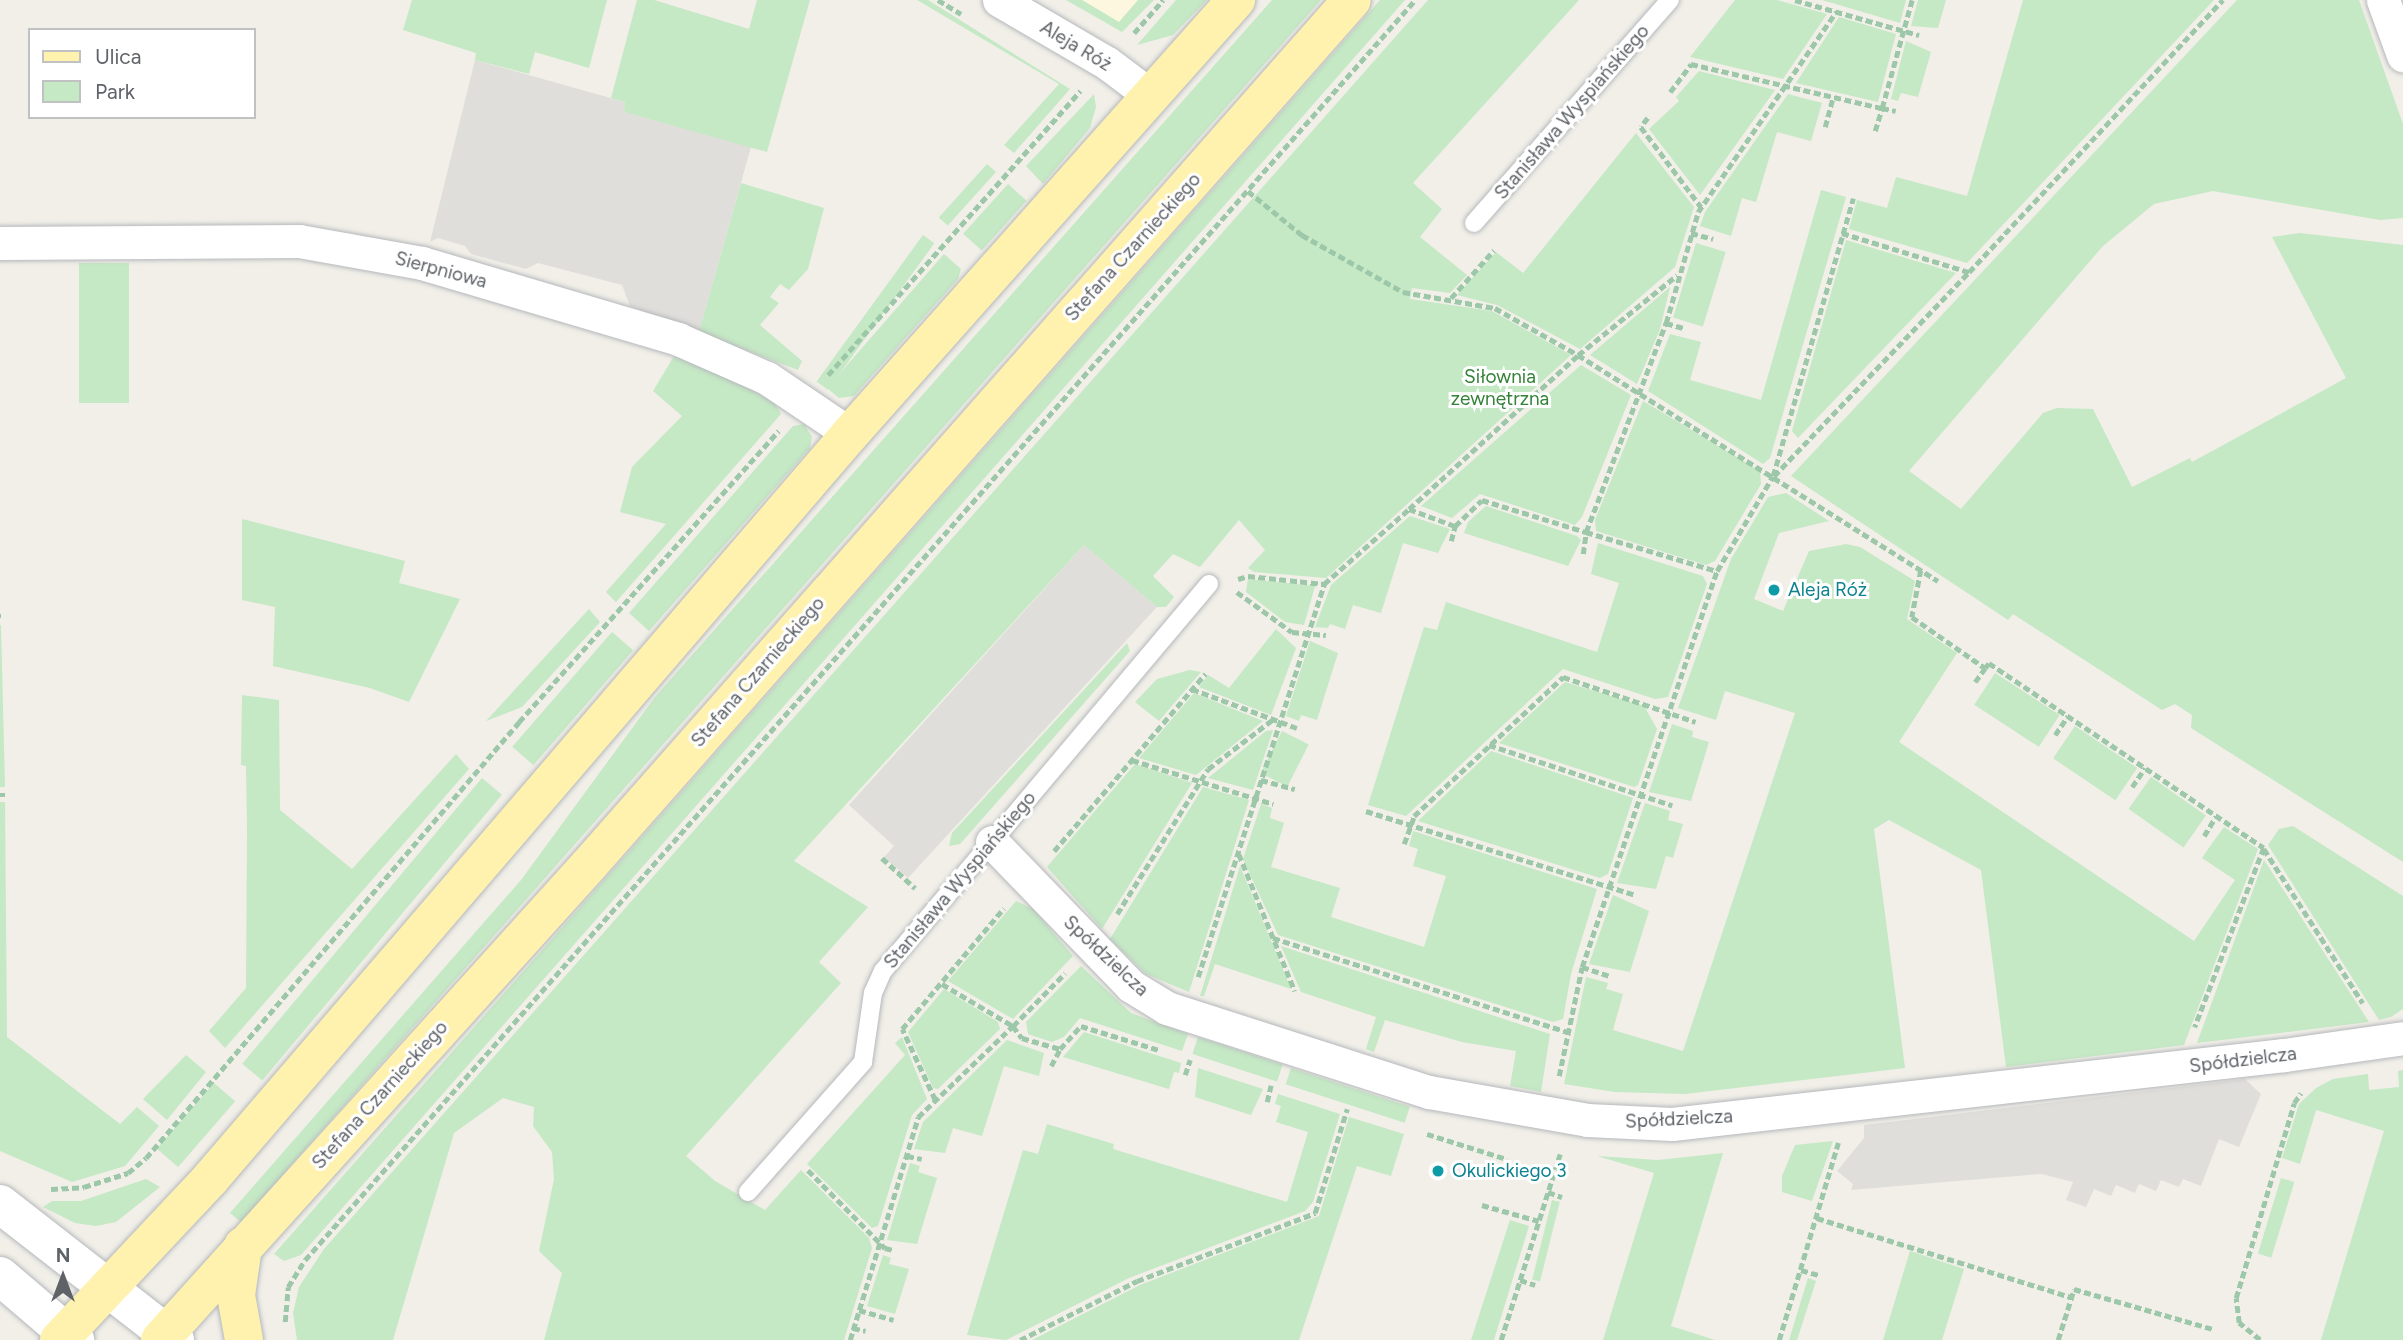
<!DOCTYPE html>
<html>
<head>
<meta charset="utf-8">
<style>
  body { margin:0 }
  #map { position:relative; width:2403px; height:1340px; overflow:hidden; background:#f1efe8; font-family:Figtree,sans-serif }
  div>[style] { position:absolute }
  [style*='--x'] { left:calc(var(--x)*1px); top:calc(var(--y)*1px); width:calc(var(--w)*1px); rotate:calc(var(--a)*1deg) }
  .commercial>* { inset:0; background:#fef7e0 }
  .industrial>* { inset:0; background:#e0deda }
  .green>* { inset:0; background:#c5e8c5; transform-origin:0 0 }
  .path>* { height:4.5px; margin-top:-2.25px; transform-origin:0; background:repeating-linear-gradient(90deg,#9cc7a9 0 7px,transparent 0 10.5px) }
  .roads { filter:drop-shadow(0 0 2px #b5b8bc) drop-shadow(0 0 2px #b5b8bc) }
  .service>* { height:18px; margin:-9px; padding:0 9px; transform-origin:9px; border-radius:9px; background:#fff }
  .minor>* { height:33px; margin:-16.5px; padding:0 16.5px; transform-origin:16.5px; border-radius:16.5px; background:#fff }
  .secondary>* { height:38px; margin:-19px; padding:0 19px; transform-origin:19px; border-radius:19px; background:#fff }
  .primary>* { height:38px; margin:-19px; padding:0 19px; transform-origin:19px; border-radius:19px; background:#fff2af }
  .dots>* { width:19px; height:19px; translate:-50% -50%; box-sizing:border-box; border:4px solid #fff; border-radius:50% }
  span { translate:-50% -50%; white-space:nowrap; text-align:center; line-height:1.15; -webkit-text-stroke:6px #fff; paint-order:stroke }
  .street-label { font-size:19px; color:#5f6368 }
  .park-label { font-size:19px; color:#348238 }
  .culture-label { font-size:19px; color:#0d838f }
  .left { translate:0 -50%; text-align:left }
  .legend { position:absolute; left:28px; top:28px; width:228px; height:91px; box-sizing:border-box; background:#fff; border:2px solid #bfc1c3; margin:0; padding:9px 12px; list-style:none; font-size:21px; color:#5f6368 }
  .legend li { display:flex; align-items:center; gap:14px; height:35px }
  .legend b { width:35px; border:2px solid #bfc1c3 }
  .north { position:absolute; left:28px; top:1242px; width:70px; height:70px; -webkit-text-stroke:5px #fff; paint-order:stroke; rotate:0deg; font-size:19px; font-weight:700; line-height:28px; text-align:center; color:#5f6368 }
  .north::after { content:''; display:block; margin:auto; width:24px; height:32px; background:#5f6368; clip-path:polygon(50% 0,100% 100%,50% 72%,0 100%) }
</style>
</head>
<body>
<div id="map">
  <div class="commercial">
    <div style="clip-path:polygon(1082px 0,1138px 0,1119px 22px)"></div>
  </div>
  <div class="industrial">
    <div style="clip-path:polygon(475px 60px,625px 102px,624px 112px,751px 147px,699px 332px,630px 306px,622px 285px,538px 263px,526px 269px,471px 254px,465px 246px,438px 238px,430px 242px)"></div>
    <div style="clip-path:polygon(1084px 545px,1157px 607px,908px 878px,884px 857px,894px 846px,849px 805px)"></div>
    <div style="clip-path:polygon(2245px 1079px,2261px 1094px,2239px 1147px,2219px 1139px,2201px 1186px,2183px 1179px,2179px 1187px,2161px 1180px,2156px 1191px,2139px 1184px,2135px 1193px,2116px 1185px,2111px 1196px,2094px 1189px,2086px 1207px,2066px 1200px,2073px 1182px,2041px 1174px,1851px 1190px,1853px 1184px,1837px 1171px,1864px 1138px,1864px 1125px)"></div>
  </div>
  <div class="green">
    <div style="clip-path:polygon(412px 0,607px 0,589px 68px,535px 52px,529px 74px,475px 60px,476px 53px,403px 30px)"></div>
    <div style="clip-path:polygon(637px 0,654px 0,749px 29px,757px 0,810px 0,767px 152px,624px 112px,625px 102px,611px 98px)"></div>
    <div style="clip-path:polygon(917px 0,928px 0,1070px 89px,1014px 153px,1004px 145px,1059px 84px)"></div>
    <div style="clip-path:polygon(1066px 0,1082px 0,1119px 22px,1138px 0,1154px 0,1122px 32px)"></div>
    <div style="clip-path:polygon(1176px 0,1207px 0,1173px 35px,1137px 45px)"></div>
    <div style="clip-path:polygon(1272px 0,1321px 0,241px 1222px,230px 1213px,521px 880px,655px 697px)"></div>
    <div style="clip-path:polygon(1380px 0,1405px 0,301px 1255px,284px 1261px,274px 1254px)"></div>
    <div style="clip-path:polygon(1428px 0,1579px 0,1413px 183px,1442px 209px,1420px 237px,1467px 275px,1450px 293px,1412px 288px,1410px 299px,1492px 311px,1571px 355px,1326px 578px,1254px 572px,1248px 568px,1265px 550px,1239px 520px,1200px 567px,1173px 554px,1153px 576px,1174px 597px,1166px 607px,1157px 607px,1084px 545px,794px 861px,868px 907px,819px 962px,841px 983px,686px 1156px,715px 1181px,765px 1210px,801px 1170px,869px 1238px,872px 1248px,844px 1340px,544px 1340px,562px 1273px,539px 1251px,554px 1179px,552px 1152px,533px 1126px,534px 1107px,503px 1098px,454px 1133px,393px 1340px,297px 1340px,293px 1313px,299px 1287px,324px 1249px)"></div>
    <div style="clip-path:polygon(1735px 0,1777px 0,1827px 14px,1783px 79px,1690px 57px)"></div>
    <div style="clip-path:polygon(1822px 0,1906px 0,1900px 23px)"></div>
    <div style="clip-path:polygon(1918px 0,1946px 0,1938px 28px,1911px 26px)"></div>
    <div style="clip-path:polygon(2023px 0,2214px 0,1967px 263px,1849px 229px,1857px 200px,1887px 208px,1896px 177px,1967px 196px)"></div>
    <div style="clip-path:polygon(2237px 0,2359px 0,2403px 124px,2403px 218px,2380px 220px,2213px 191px,2154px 204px,2103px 246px,1909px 471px,1961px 509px,2043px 413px,2057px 408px,2093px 409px,2132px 487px,2190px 458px,2192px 462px,2346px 378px,2272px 237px,2300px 233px,2403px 245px,2403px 862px,2191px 728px,2192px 715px,2175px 704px,2162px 710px,2013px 614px,2008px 620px,1791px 476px)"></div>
    <div style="clip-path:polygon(1839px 17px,1896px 34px,1878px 102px,1796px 83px)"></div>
    <div style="clip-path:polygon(1906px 41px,1931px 52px,1918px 97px,1901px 93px,1898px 101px,1891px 99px)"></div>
    <div style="clip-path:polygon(1699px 71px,1775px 90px,1700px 195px,1649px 129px,1679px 101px,1676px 97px)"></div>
    <div style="clip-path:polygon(1094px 94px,1096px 107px,1090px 128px,1043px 184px,1026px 166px)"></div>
    <div style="clip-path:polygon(1788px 94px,1822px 103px,1811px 141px,1777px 132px,1756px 202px,1742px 198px,1731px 236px,1700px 226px,1705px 212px)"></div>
    <div style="clip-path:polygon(1636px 133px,1694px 207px,1675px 267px,1580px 349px,1497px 305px,1457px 295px,1496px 252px,1523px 273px)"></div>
    <div style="left:987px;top:164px;width:12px;height:72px;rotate:42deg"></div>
    <div style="clip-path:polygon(741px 183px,824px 208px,808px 269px,789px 290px,780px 284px,770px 297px,779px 303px,760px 325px,802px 361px,798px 370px,699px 332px)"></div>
    <div style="left:1008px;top:184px;width:25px;height:67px;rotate:42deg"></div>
    <div style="clip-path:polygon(1821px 190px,1846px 197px,1770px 458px,1763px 464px,1648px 391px,1670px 334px,1701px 342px,1690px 380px,1761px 400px)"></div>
    <div style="left:923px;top:235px;width:14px;height:181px;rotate:36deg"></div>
    <div style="clip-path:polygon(1846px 240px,1956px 273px,1798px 438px,1792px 431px)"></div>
    <div style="left:1696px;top:243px;width:31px;height:78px;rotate:17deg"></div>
    <div style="clip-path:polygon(944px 254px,961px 269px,958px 279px,854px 396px,839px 398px,827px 388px)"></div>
    <div style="left:129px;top:263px;width:140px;height:50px;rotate:90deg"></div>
    <div style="clip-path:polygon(1670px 287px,1660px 329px,1637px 384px,1590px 355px)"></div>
    <div style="clip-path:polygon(674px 356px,747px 387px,775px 404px,781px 414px,616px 602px,606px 592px,666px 524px,620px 512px,632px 467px,682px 416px,653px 391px)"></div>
    <div style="clip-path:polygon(1581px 365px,1631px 395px,1582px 517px,1575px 525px,1480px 494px,1452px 518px,1421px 506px)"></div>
    <div style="clip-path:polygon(1643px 401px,1760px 471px,1761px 484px,1715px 561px,1706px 565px,1596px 531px,1595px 520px)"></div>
    <div style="clip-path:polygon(804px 424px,812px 437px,810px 448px,649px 631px,629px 613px,793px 426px)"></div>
    <div style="clip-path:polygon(1786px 493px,1829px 521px,1779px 533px,1754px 599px,1783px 611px,1809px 551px,1846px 544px,1860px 547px,1915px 581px,1907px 619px,1957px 653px,1899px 742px,2194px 941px,2235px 880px,2202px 858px,2213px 842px,2224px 827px,2258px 849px,2184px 1045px,2006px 1067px,1981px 870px,1889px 820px,1874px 829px,1905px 1068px,1685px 1094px,1615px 1092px,1564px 1084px,1586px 977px,1608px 983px,1606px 989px,1623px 994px,1613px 1030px,1683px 1051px,1795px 713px,1725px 691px,1716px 720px,1678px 708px,1731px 559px,1768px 497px)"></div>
    <div style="clip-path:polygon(1486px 506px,1577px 536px,1581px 540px,1568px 566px,1464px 533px,1468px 522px)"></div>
    <div style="clip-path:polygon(1410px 516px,1450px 529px,1438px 553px,1403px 543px,1381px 613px,1353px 605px,1345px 629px,1330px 624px,1328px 628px,1315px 627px,1331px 585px)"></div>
    <div style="clip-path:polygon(242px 519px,405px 561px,399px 583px,460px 599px,409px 702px,370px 688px,273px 666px,275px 607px,242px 600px)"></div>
    <div style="clip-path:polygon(1598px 543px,1703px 576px,1707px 584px,1668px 697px,1655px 699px,1563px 669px,1406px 816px,1368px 805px,1424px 627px,1437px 630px,1446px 602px,1597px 652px,1619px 583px,1591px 574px)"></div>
    <div style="clip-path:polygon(1248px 579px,1315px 586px,1304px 625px,1285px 622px,1246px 592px)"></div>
    <div style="clip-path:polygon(589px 609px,600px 622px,522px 707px,486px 721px)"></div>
    <div style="clip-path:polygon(0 625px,1px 625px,5px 787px,0 787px)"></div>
    <div style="clip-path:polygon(1276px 629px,1296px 648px,1271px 715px,1199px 687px,1208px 675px,1229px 688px)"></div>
    <div style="left:612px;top:632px;width:28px;height:152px;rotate:41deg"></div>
    <div style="clip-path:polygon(1310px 641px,1338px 653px,1317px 720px,1301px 715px,1299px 721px,1286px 716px)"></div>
    <div style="clip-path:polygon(1127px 643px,1130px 651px,960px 844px,949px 846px,952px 833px)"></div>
    <div style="clip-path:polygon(1190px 670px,1201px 672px,1159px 721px,1135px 702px,1157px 679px)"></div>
    <div style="left:1995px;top:673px;width:77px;height:38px;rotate:33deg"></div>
    <div style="clip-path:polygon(1565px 682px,1644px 706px,1657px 729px,1638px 785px,1634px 787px,1499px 743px)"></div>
    <div style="clip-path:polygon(1194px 693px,1263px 721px,1196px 775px,1139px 758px)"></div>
    <div style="clip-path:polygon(242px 695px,279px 700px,280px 810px,352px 869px,456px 754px,469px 769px,225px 1048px,209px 1031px,246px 988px,247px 830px,246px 766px,241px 765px)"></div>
    <div style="clip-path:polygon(1672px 724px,1693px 731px,1692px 737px,1709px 742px,1691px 801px,1649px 792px)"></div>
    <div style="left:2075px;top:726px;width:75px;height:39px;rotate:34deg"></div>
    <div style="clip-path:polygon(1273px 730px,1253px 790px,1208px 778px,1266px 731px)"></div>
    <div style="left:1282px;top:731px;width:30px;height:47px;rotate:27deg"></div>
    <div style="clip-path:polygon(1491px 751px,1633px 798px,1608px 874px,1600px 878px,1418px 821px)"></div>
    <div style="clip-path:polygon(1135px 764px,1192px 783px,1102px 929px,1047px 867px)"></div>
    <div style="left:2151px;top:777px;width:67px;height:39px;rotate:35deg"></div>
    <div style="left:482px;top:778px;width:26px;height:373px;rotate:40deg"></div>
    <div style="clip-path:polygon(1203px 787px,1249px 800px,1189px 992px,1146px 974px,1110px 939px)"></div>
    <div style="clip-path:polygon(0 802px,5px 802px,7px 1037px,120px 1124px,137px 1107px,159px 1126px,125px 1166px,72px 1182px,0 1151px)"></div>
    <div style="clip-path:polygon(1645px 803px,1670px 811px,1668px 820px,1683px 824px,1673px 858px,1666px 856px,1656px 889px,1617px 883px)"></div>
    <div style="clip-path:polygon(1261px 804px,1272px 808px,1270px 818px,1284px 823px,1271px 867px,1340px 888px,1331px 917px,1424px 947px,1446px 876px,1413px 866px,1418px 849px,1409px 846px,1413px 831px,1597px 889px,1571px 974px,1563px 1019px,1553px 1022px,1278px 935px,1243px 859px)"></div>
    <div style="clip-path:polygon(2293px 826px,2403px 896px,2403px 1009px,2391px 1017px,2379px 1020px,2268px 845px,2279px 829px)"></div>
    <div style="clip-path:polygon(2264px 860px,2369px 1022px,2197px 1043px)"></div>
    <div style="clip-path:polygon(1240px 866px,1291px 989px,1215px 964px,1204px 996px,1200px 996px)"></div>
    <div style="clip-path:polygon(1613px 895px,1649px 911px,1630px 972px,1589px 964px)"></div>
    <div style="clip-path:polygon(1016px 901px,1033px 909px,1073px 956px,1013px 1019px,948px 981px)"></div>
    <div style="clip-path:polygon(1281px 946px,1550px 1034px,1541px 1092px,1510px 1086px,1516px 1051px,1462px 1042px,1385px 1020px,1374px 1052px,1366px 1049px,1376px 1017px,1301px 992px)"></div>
    <div style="clip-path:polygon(1081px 966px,1131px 1013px,1188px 1034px,1182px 1051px,1080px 1018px,1064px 1037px,1052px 1042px,1028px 1034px,1026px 1022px)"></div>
    <div style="clip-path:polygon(944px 989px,998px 1022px,1000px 1029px,938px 1089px,933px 1088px,908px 1032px)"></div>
    <div style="clip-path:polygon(1084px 1032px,1181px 1063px,1179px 1073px,1174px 1072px,1169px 1089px,1063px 1057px)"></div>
    <div style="clip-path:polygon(902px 1037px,927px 1099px,912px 1115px,878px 1226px,872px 1228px,807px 1164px,905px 1055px,895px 1043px)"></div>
    <div style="left:1198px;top:1037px;width:89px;height:18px;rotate:18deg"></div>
    <div style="clip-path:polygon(1007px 1040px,1044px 1053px,1039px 1076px,1004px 1066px,982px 1136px,953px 1128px,945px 1153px,914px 1149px,923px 1122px)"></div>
    <div style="clip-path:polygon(186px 1055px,206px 1072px,167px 1120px,143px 1099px)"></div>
    <div style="clip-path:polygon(1198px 1068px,1263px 1089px,1251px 1115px,1195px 1097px)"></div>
    <div style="left:1291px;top:1068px;width:125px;height:17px;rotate:18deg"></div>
    <div style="clip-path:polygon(2403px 1070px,2403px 1340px,2321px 1340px,2384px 1131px,2316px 1110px,2300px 1164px,2282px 1158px,2299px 1104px,2316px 1088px,2333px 1079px,2368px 1074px,2369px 1090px,2399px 1087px,2398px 1071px)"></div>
    <div style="left:214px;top:1083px;width:28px;height:87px;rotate:41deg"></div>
    <div style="clip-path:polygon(1278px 1094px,1340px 1114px,1313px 1202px,1305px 1211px,1129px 1278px,1006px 1340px,967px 1335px,1023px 1150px,1038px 1154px,1047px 1124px,1114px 1144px,1113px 1149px,1287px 1202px,1308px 1132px,1276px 1122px,1281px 1106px,1275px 1104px)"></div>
    <div style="clip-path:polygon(1349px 1117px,1404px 1134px,1391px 1176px,1357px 1166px,1299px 1340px,1032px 1340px,1140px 1285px,1319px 1216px)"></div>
    <div style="clip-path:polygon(1833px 1141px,1812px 1201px,1782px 1192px,1782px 1176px,1795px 1145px)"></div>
    <div style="clip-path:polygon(1723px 1153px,1671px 1326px,1715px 1340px,1603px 1340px,1654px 1173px,1597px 1156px,1658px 1160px)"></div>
    <div style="clip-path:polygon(910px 1163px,920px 1166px,918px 1172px,937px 1178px,917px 1244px,887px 1240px)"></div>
    <div style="left:2281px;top:1178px;width:14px;height:79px;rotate:17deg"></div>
    <div style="clip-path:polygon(146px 1179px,160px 1187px,116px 1222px,96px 1226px,75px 1223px,43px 1207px,52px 1201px,81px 1201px)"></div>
    <div style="left:1552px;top:1200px;width:8px;height:82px;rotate:14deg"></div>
    <div style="clip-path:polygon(1510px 1220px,1529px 1226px,1494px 1340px,1471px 1340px)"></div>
    <div style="clip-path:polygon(1910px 1251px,1964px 1269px,1942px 1340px,1883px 1340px)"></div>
    <div style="clip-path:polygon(883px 1255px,891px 1258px,889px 1264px,909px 1269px,895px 1314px,867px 1306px)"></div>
    <div style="clip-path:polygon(1808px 1278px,1816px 1281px,1797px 1340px,1789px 1340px)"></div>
  </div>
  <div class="path">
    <div style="--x:938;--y:0;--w:27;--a:31"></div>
    <div style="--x:1795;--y:0;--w:129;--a:15.8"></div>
    <div style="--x:1134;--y:33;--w:44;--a:-48.7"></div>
    <div style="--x:1670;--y:92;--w:35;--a:-53"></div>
    <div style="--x:1691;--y:64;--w:196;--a:13"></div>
    <div style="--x:1882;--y:108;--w:112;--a:-74.5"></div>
    <div style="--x:1648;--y:118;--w:11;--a:128"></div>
    <div style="--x:1641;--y:127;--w:100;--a:53.1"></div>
    <div style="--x:1825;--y:127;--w:31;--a:-75"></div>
    <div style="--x:1875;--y:131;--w:24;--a:-73"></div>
    <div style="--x:1882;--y:108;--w:14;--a:12"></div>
    <div style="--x:1248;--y:191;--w:70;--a:39.2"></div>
    <div style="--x:1302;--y:235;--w:116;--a:29.4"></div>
    <div style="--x:1403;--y:292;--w:93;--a:9.9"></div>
    <div style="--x:1495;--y:308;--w:95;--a:29.5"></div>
    <div style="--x:1578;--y:355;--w:127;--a:-38.9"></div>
    <div style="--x:1691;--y:233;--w:23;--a:15"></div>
    <div style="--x:1842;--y:233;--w:133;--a:17.1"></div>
    <div style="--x:1969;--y:272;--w:372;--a:-47"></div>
    <div style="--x:1451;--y:298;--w:64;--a:-48.1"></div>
    <div style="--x:1666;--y:323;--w:19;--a:16"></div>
    <div style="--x:828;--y:375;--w:380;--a:-48.4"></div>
    <div style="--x:1774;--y:476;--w:282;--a:-46.3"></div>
    <div style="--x:1409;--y:509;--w:229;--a:-42.3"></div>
    <div style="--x:1578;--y:355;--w:425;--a:32.1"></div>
    <div style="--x:1451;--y:541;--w:16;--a:-75"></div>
    <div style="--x:1583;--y:554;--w:22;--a:-82"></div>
    <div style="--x:1586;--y:532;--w:137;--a:16.6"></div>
    <div style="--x:1921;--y:570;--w:48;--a:100.8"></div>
    <div style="--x:1912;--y:617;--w:89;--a:34.9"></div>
    <div style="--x:1985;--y:668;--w:6;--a:-51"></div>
    <div style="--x:1989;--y:663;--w:331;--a:33.9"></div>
    <div style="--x:2264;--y:848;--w:192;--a:111.1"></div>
    <div style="--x:1238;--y:579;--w:10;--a:-17"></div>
    <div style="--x:1248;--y:576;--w:76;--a:6"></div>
    <div style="--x:1237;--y:592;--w:68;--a:36"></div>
    <div style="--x:1292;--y:632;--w:34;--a:5"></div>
    <div style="--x:0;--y:616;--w:1;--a:0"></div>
    <div style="--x:1975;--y:682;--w:17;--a:-54"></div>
    <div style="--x:1192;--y:689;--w:112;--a:20.4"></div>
    <div style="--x:2055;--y:735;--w:23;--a:-56"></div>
    <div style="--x:1489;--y:745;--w:193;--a:18.2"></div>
    <div style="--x:1132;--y:760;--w:148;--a:17.3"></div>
    <div style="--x:1261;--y:780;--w:35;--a:15"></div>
    <div style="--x:2132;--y:787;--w:23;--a:-56"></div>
    <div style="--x:0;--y:795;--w:5;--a:0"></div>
    <div style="--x:1366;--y:811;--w:282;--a:17.3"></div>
    <div style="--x:2204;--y:836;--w:23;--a:-59"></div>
    <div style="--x:1404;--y:844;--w:30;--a:-70"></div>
    <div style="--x:1414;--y:816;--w:204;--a:-43"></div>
    <div style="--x:1563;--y:677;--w:140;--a:18.7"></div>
    <div style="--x:2264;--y:849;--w:183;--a:57.3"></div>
    <div style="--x:1054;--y:851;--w:233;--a:-49.5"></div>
    <div style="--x:1239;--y:854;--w:148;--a:67.8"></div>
    <div style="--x:882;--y:858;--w:45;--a:42.3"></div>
    <div style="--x:1117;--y:914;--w:171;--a:-57.9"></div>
    <div style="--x:1208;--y:769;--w:81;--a:-37.4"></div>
    <div style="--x:1273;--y:938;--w:309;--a:17.7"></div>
    <div style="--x:1582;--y:967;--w:28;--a:18"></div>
    <div style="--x:1198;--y:977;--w:413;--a:-72.2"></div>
    <div style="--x:1324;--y:584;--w:113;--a:-41.4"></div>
    <div style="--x:1409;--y:509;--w:49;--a:20.3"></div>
    <div style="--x:1455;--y:526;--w:37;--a:-44"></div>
    <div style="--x:1482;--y:500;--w:109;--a:17.1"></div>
    <div style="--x:1586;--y:532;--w:224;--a:-69.1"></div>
    <div style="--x:1666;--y:323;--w:116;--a:-73.9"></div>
    <div style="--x:1698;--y:212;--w:243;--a:-55.4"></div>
    <div style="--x:942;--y:984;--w:82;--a:30.6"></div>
    <div style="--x:1013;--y:1026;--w:74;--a:-45.5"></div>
    <div style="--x:1051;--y:1066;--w:19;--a:-62"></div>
    <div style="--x:1185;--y:1075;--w:16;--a:-72"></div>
    <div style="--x:1559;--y:1076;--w:111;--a:-78.1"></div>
    <div style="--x:1582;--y:967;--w:418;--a:-71.2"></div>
    <div style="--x:1717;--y:571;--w:110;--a:-59.5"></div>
    <div style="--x:1773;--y:476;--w:289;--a:-73.9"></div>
    <div style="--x:935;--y:1100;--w:78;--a:-114.9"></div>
    <div style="--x:902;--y:1029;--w:158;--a:-49.9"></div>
    <div style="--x:1267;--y:1102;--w:17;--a:-77"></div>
    <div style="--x:1427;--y:1134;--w:84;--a:17.4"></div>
    <div style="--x:907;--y:1156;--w:15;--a:11"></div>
    <div style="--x:808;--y:1170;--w:110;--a:45.4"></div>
    <div style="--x:885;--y:1248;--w:8;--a:14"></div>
    <div style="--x:51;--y:1189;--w:33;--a:-3"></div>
    <div style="--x:84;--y:1187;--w:46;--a:-17.7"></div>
    <div style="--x:128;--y:1173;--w:23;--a:-40"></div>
    <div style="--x:146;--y:1158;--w:574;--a:-49.45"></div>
    <div style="--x:519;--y:722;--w:390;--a:-48.3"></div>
    <div style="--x:1548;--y:1192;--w:15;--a:20"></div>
    <div style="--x:1482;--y:1205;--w:59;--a:15.7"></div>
    <div style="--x:1817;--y:1218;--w:266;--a:17.3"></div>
    <div style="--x:1801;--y:1270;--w:18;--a:16"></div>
    <div style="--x:1520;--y:1280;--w:16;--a:18"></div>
    <div style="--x:859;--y:1310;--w:36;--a:16"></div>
    <div style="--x:285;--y:1322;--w:35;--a:-85"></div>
    <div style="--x:288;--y:1287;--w:32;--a:-58"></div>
    <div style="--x:305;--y:1260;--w:1679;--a:-48.62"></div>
    <div style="--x:853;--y:1328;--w:13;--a:13"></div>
    <div style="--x:850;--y:1340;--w:233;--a:-73"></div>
    <div style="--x:918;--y:1117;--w:132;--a:-43.8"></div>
    <div style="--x:1013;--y:1026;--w:15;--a:53"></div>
    <div style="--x:1022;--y:1038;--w:40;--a:16"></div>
    <div style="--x:1060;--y:1049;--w:31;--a:-48"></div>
    <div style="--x:1081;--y:1026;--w:82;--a:17.1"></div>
    <div style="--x:1020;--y:1340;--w:131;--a:-26.8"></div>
    <div style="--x:1137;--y:1281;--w:191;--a:-20.9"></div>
    <div style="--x:1315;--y:1213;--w:109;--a:-72.9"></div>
    <div style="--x:1501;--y:1340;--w:195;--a:-72.4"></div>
    <div style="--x:1779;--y:1340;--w:206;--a:-73.3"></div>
    <div style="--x:2058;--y:1340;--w:53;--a:-72.6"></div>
    <div style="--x:2074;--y:1289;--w:145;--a:16.1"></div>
    <div style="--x:2260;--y:1340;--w:27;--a:-141"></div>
    <div style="--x:2239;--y:1323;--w:25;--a:-97"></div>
    <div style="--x:2236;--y:1298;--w:203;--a:-73.4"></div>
    <div style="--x:2294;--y:1103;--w:12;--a:-55"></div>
  </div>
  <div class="roads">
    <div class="service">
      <div style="--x:1474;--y:223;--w:297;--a:-48.7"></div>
      <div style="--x:748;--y:1192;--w:174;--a:-48.5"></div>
      <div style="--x:863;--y:1062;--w:70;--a:-81.8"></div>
      <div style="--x:873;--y:993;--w:24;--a:-66"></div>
      <div style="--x:883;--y:971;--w:506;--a:-49.89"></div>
    </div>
    <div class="minor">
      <div style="--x:999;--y:0;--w:125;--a:30.3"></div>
      <div style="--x:1107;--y:63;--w:55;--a:36.9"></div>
      <div style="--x:2383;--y:0;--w:59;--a:70"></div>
      <div style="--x:0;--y:243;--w:299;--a:-0.4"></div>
      <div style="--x:299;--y:241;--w:125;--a:10.1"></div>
      <div style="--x:422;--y:263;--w:267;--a:16.5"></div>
      <div style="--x:678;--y:339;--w:97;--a:23.7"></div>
      <div style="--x:767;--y:378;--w:100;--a:34"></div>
      <div style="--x:992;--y:842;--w:200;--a:46"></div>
      <div style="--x:1131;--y:986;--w:42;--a:31.4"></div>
      <div style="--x:1167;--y:1008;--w:275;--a:17.8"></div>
      <div style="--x:1429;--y:1092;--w:160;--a:10"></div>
      <div style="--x:1587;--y:1120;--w:85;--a:2.7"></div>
      <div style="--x:1672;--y:1124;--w:616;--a:-6.43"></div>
      <div style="--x:2284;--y:1055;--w:120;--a:-8.1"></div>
    </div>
    <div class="secondary">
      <div style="--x:0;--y:1204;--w:222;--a:37.9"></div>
      <div style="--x:0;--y:1276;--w:99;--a:40.5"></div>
    </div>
    <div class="primary">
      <div style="--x:243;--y:1246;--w:49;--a:98.1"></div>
      <div style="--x:236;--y:1295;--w:46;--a:79.9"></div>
      <div style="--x:59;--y:1340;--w:222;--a:-46.8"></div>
      <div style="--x:211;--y:1178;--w:981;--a:-49.34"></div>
      <div style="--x:850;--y:434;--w:581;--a:-48.35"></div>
      <div style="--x:160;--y:1340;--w:640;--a:-47.91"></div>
      <div style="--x:589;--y:865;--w:1153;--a:-48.59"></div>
    </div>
  </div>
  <div class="dots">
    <div style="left:1774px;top:590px;background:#0f9aa8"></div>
    <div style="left:1438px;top:1171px;background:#0f9aa8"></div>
  </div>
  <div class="street-label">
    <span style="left:1076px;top:46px;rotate:31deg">Aleja Róż</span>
    <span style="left:1572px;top:112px;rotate:-49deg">Stanisława Wyspiańskiego</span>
    <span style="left:1133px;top:247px;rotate:-48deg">Stefana Czarnieckiego</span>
    <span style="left:441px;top:270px;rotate:15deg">Sierpniowa</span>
    <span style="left:758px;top:672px;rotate:-49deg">Stefana Czarnieckiego</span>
    <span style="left:960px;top:880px;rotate:-50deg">Stanisława Wyspiańskiego</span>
    <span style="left:1106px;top:956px;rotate:43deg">Spółdzielcza</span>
    <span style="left:2243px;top:1060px;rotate:-7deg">Spółdzielcza</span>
    <span style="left:380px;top:1095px;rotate:-48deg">Stefana Czarnieckiego</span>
    <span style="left:1679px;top:1119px;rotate:-3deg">Spółdzielcza</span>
  </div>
  <div class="park-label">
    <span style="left:1500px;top:388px">Siłownia<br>zewnętrzna</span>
  </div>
  <div class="culture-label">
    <span class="left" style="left:1788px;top:590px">Aleja Róż</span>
    <span class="left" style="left:1452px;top:1171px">Okulickiego 3</span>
  </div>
  <ul class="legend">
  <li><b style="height:9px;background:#fff2af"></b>Ulica</li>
  <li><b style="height:19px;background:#c5e8c5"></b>Park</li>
  </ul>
  <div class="north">N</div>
</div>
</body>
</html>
